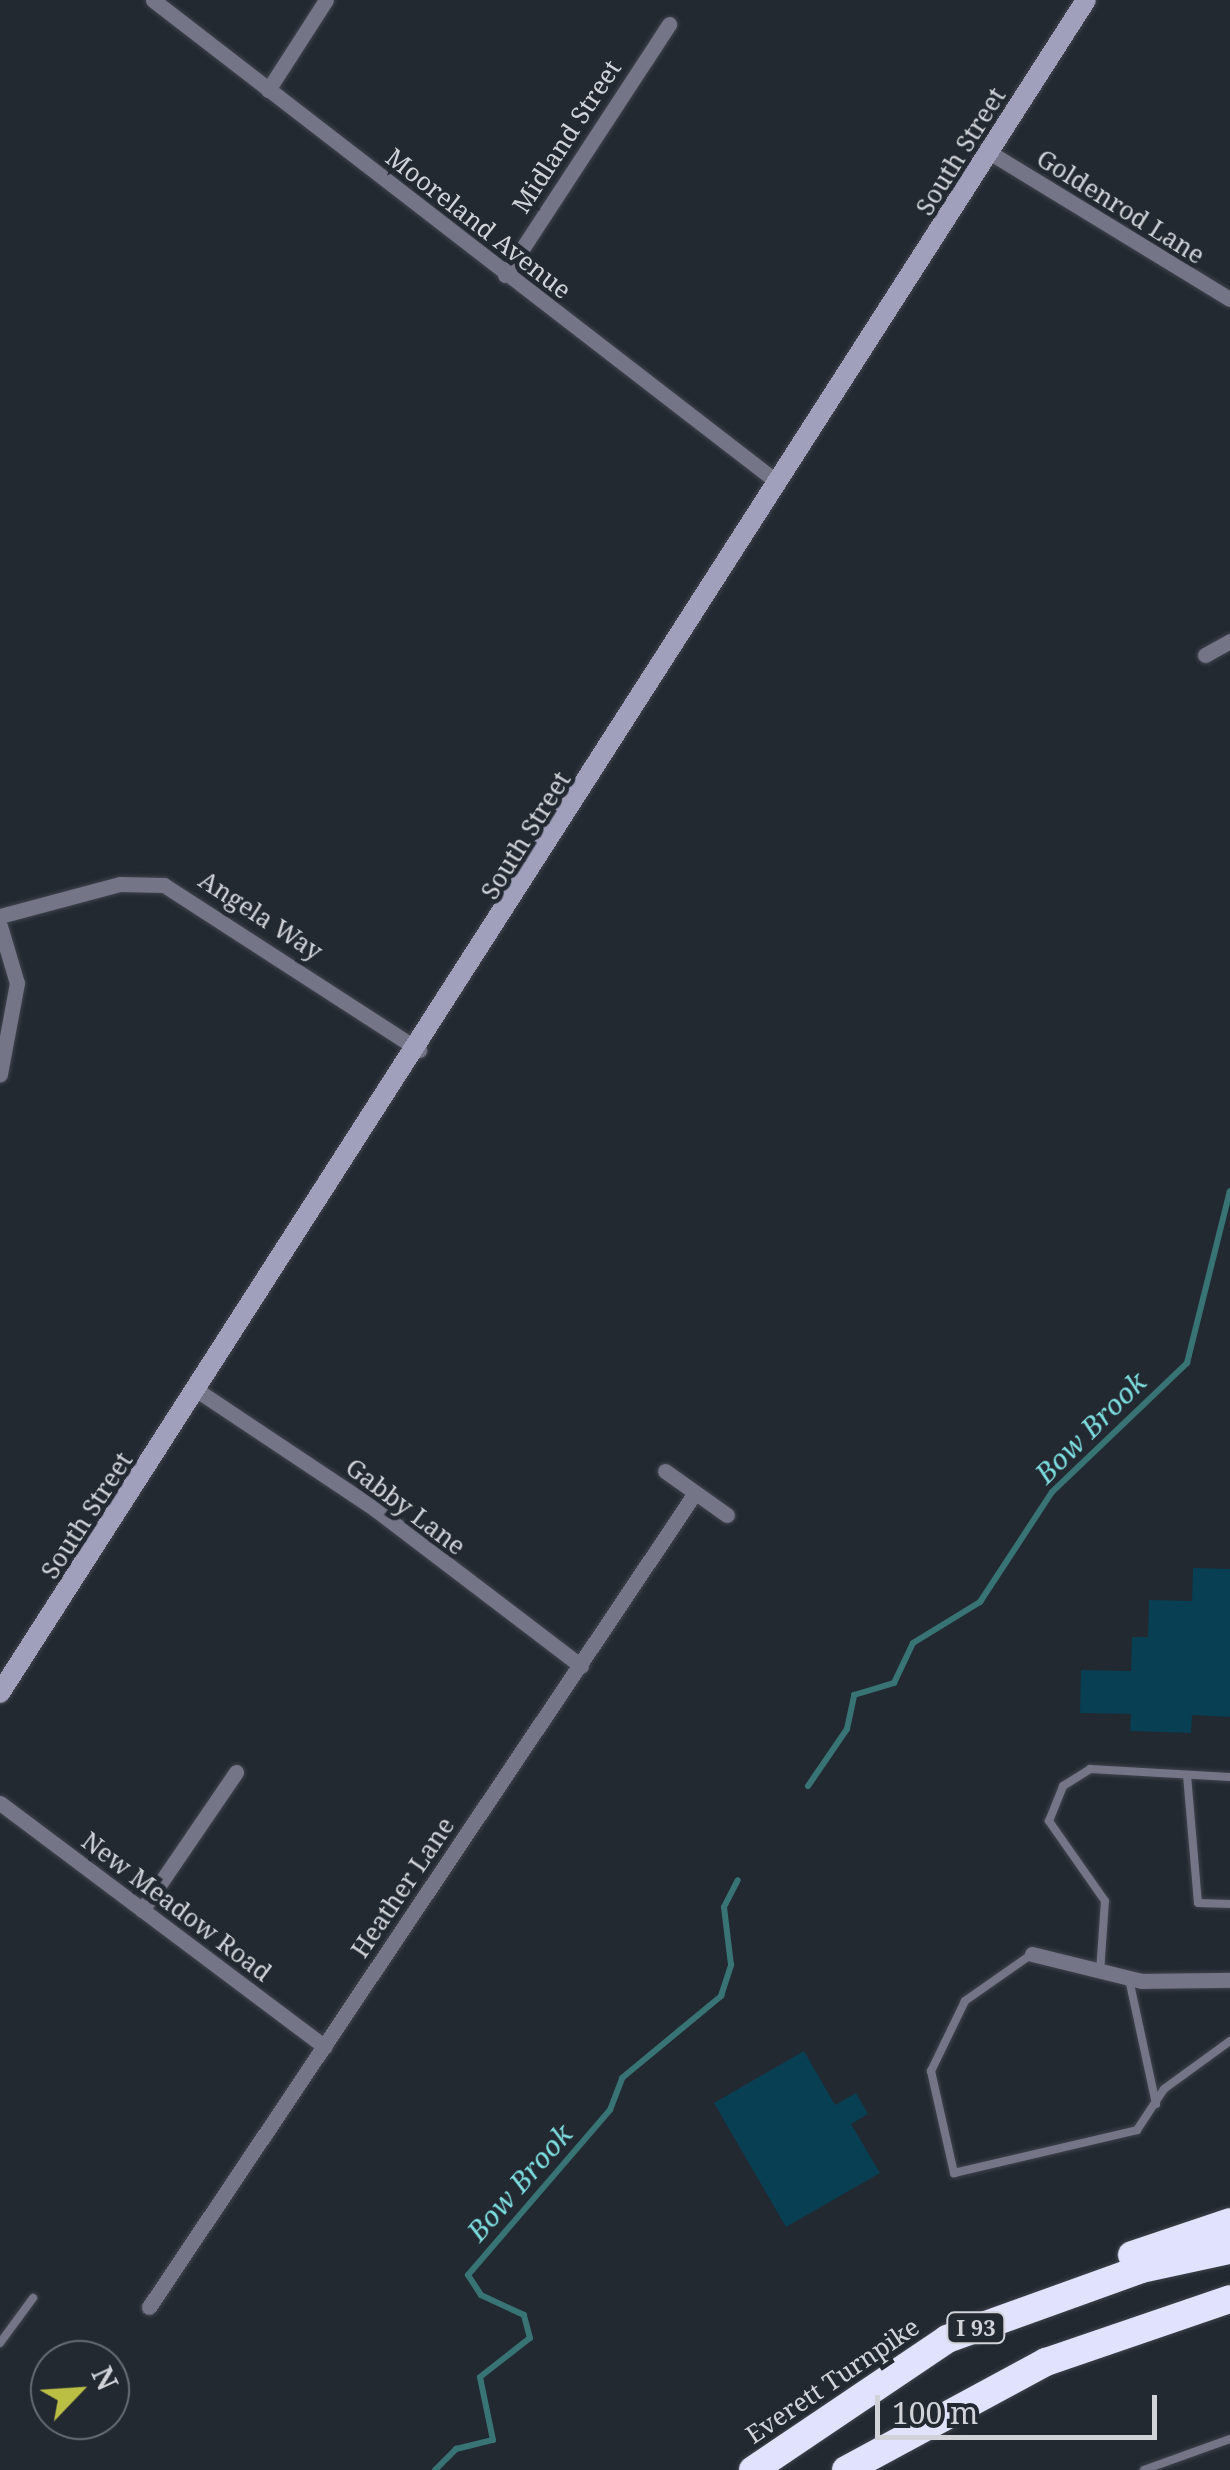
<!DOCTYPE html>
<html>
<head>
<meta charset="utf-8">
<style>
  body { margin:0 }
  #map { position:relative; width:1230px; height:2470px; overflow:hidden; background:#232931; font-family:"Noto Serif",serif }
  div>[style] { position:absolute }
  [style*='--x'] { left:calc(var(--x)*1px); top:calc(var(--y)*1px); width:calc(var(--w)*1px); rotate:calc(var(--a)*1deg) }
  .stream>* { height:6px; margin:-3px; padding:0 3px; transform-origin:3px; border-radius:3px; background:#387475 }
  .building>* { inset:0; background:#083f52 }
  .roads { filter:drop-shadow(0 0 2px #3f444c) drop-shadow(0 0 2px #3f444c) }
  .service>* { height:8px; margin:-4px; padding:0 4px; transform-origin:4px; border-radius:4px; background:#747587 }
  .minor>* { height:15px; margin:-7.5px; padding:0 7.5px; transform-origin:7.5px; border-radius:7.5px; background:#747587 }
  .secondary>* { height:20px; margin:-10px; padding:0 10px; transform-origin:10px; border-radius:10px; background:#a0a0bd }
  .motorway>* { height:28px; margin:-14px; padding:0 14px; transform-origin:14px; border-radius:14px; background:#e1e2fd }
  span { translate:-50% -50%; white-space:nowrap; text-align:center; line-height:1.15; -webkit-text-stroke:9px #232931; paint-order:stroke }
  .shield-label span { padding:2px 8px; background:#232931; border:2px solid; border-radius:8px; -webkit-text-stroke-width:0 }
  .shield-label { font-size:22px; color:#d0d4d9; font-weight:700 }
  .street-label { font-size:25px; color:#d0d4d9 }
  .water-label { font-size:28px; color:#7ddee1; font-style:italic }
  .north { position:absolute; left:30px; top:2340px; width:100px; height:100px; box-sizing:border-box; background:#232931; border:2px solid #686d74; border-radius:50%; rotate:65deg; font-size:28px; font-weight:700; line-height:40px; text-align:center; color:#d0d4d9 }
  .north::after { content:''; display:block; margin:auto; width:35px; height:45px; background:#bbc044; clip-path:polygon(50% 0,100% 100%,50% 72%,0 100%) }
  .scale { position:absolute; left:875px; top:2395px; width:282px; height:45px; box-sizing:border-box; border:5px solid #d0d4d9; border-top:0; padding-left:12px; font-size:30px; line-height:35px; white-space:nowrap; color:#d0d4d9; -webkit-text-stroke:8px #232931; paint-order:stroke }
</style>
</head>
<body>
<div id="map">
  <div class="stream">
    <div style="--x:808;--y:1786;--w:69;--a:-55.6"></div>
    <div style="--x:847;--y:1729;--w:35;--a:-78"></div>
    <div style="--x:854;--y:1695;--w:42;--a:-16.7"></div>
    <div style="--x:894;--y:1683;--w:44;--a:-64.6"></div>
    <div style="--x:913;--y:1643;--w:79;--a:-31.5"></div>
    <div style="--x:980;--y:1602;--w:131;--a:-56.8"></div>
    <div style="--x:1052;--y:1492;--w:187;--a:-43.7"></div>
    <div style="--x:1187;--y:1363;--w:177;--a:-76"></div>
    <div style="--x:435;--y:2470;--w:30;--a:-45"></div>
    <div style="--x:456;--y:2449;--w:38;--a:-14"></div>
    <div style="--x:493;--y:2440;--w:64;--a:-101.7"></div>
    <div style="--x:480;--y:2377;--w:63;--a:-38"></div>
    <div style="--x:530;--y:2338;--w:24;--a:-105"></div>
    <div style="--x:524;--y:2315;--w:47;--a:-155.1"></div>
    <div style="--x:481;--y:2295;--w:24;--a:-123"></div>
    <div style="--x:468;--y:2275;--w:218;--a:-49.3"></div>
    <div style="--x:610;--y:2110;--w:34;--a:-69"></div>
    <div style="--x:622;--y:2078;--w:129;--a:-39.6"></div>
    <div style="--x:721;--y:1996;--w:33;--a:-72"></div>
    <div style="--x:731;--y:1965;--w:58;--a:-96.9"></div>
    <div style="--x:724;--y:1907;--w:30;--a:-63"></div>
  </div>
  <div class="building">
    <div style="clip-path:polygon(1193px 1568px,1230px 1569px,1230px 1717px,1192px 1715px,1191px 1733px,1130px 1731px,1131px 1714px,1080px 1713px,1081px 1670px,1131px 1671px,1132px 1637px,1148px 1637px,1149px 1600px,1192px 1601px)"></div>
    <div style="clip-path:polygon(804px 2051px,835px 2105px,856px 2093px,868px 2114px,851px 2124px,880px 2173px,786px 2227px,714px 2103px)"></div>
  </div>
  <div class="roads">
    <div class="service">
      <div style="--x:1187;--y:1775;--w:128;--a:85.1"></div>
      <div style="--x:1198;--y:1903;--w:32;--a:2"></div>
      <div style="--x:1032;--y:1954;--w:82;--a:145"></div>
      <div style="--x:965;--y:2001;--w:78;--a:115.9"></div>
      <div style="--x:931;--y:2071;--w:105;--a:77.3"></div>
      <div style="--x:954;--y:2173;--w:188;--a:-13.2"></div>
      <div style="--x:1137;--y:2130;--w:49;--a:-56.6"></div>
      <div style="--x:1164;--y:2089;--w:82;--a:-36"></div>
      <div style="--x:1100;--y:1972;--w:71;--a:-86"></div>
      <div style="--x:1105;--y:1901;--w:98;--a:-125"></div>
      <div style="--x:1049;--y:1821;--w:38;--a:-68"></div>
      <div style="--x:1063;--y:1786;--w:32;--a:-32"></div>
      <div style="--x:1090;--y:1769;--w:140;--a:3.3"></div>
      <div style="--x:1129;--y:1979;--w:128;--a:77.8"></div>
      <div style="--x:0;--y:2343;--w:56;--a:-53.7"></div>
      <div style="--x:1144;--y:2470;--w:91;--a:-19.8"></div>
    </div>
    <div class="minor">
      <div style="--x:153;--y:0;--w:788;--a:37.68"></div>
      <div style="--x:268;--y:90;--w:107;--a:-57.2"></div>
      <div style="--x:989;--y:152;--w:282;--a:31.4"></div>
      <div style="--x:505;--y:275;--w:300;--a:-56.8"></div>
      <div style="--x:1205;--y:655;--w:29;--a:-29"></div>
      <div style="--x:0;--y:916;--w:124;--a:-14.9"></div>
      <div style="--x:120;--y:884;--w:44;--a:1.3"></div>
      <div style="--x:164;--y:885;--w:304;--a:32.9"></div>
      <div style="--x:0;--y:926;--w:59;--a:73.4"></div>
      <div style="--x:17;--y:983;--w:93;--a:100.6"></div>
      <div style="--x:198;--y:1391;--w:213;--a:33.7"></div>
      <div style="--x:375;--y:1509;--w:259;--a:37.3"></div>
      <div style="--x:665;--y:1471;--w:76;--a:35.4"></div>
      <div style="--x:0;--y:1803;--w:406;--a:36.9"></div>
      <div style="--x:142;--y:1910;--w:167;--a:-55.7"></div>
      <div style="--x:1032;--y:1954;--w:113;--a:13.8"></div>
      <div style="--x:1142;--y:1981;--w:88;--a:-0.7"></div>
      <div style="--x:149;--y:2307;--w:980;--a:-56.15"></div>
    </div>
    <div class="secondary">
      <div style="--x:0;--y:1693;--w:2011;--a:-57.32"></div>
    </div>
    <div class="motorway">
      <div style="--x:1132;--y:2255;--w:103;--a:-18.6"></div>
      <div style="--x:753;--y:2470;--w:234;--a:-34"></div>
      <div style="--x:947;--y:2339;--w:206;--a:-19.8"></div>
      <div style="--x:1141;--y:2269;--w:91;--a:-12.1"></div>
      <div style="--x:846;--y:2470;--w:227;--a:-28.4"></div>
      <div style="--x:1046;--y:2362;--w:194;--a:-18.9"></div>
    </div>
  </div>
  <div class="shield-label">
    <span style="left:976px;top:2328px">I 93</span>
  </div>
  <div class="street-label">
    <span style="left:566px;top:136px;rotate:-57deg">Midland Street</span>
    <span style="left:960px;top:151px;rotate:-58deg">South Street</span>
    <span style="left:1121px;top:206px;rotate:32deg">Goldenrod Lane</span>
    <span style="left:479px;top:223px;rotate:38deg">Mooreland Avenue</span>
    <span style="left:525px;top:835px;rotate:-58deg">South Street</span>
    <span style="left:261px;top:915px;rotate:33deg">Angela Way</span>
    <span style="left:406px;top:1506px;rotate:37deg">Gabby Lane</span>
    <span style="left:86px;top:1515px;rotate:-57deg">South Street</span>
    <span style="left:402px;top:1887px;rotate:-56deg">Heather Lane</span>
    <span style="left:177px;top:1906px;rotate:37deg">New Meadow Road</span>
    <span style="left:832px;top:2380px;rotate:-34deg">Everett Turnpike</span>
  </div>
  <div class="water-label">
    <span style="left:1090px;top:1427px;rotate:-45deg">Bow Brook</span>
    <span style="left:519px;top:2182px;rotate:-49deg">Bow Brook</span>
  </div>
  <div class="north">N</div>
  <div class="scale">100 m</div>
</div>
</body>
</html>
